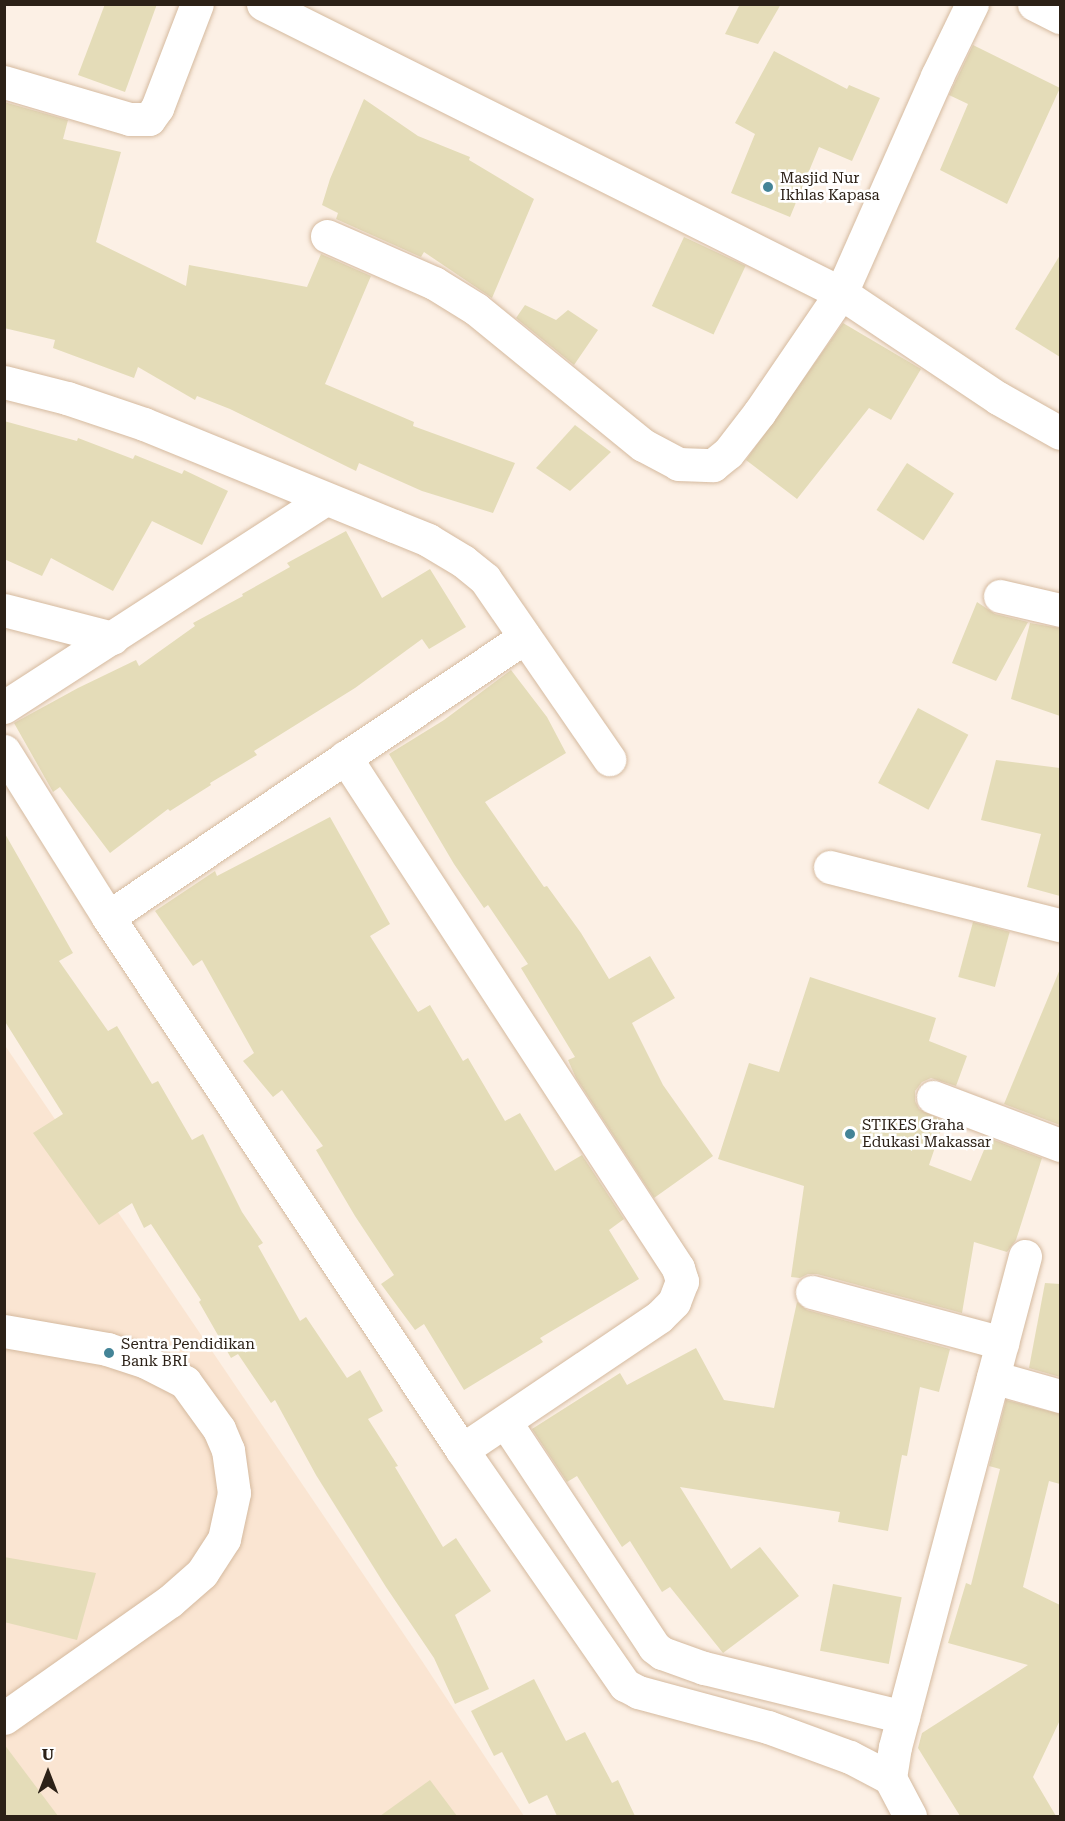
<!DOCTYPE html>
<html>
<head>
<meta charset="utf-8">
<style>
  body { margin:0 }
  #map { position:relative; width:1065px; height:1821px; overflow:hidden; background:#fcf0e5; font-family:"Roboto Serif",serif }
  div>[style] { position:absolute }
  [style*='--x'] { left:calc(var(--x)*1px); top:calc(var(--y)*1px); width:calc(var(--w)*1px); rotate:calc(var(--a)*1deg) }
  .built>* { inset:0; background:#fae5d2 }
  .building>* { inset:0; background:#e4dcb8; transform-origin:0 0 }
  .roads { filter:drop-shadow(0 0 2px #d5ba9f) drop-shadow(0 0 2px #d5ba9f) }
  .minor>* { height:33px; margin:-16.5px; padding:0 16.5px; transform-origin:16.5px; border-radius:16.5px; background:#fff }
  .dots>* { width:16px; height:16px; translate:-50% -50%; box-sizing:border-box; border:3px solid #fff; border-radius:50% }
  span { translate:-50% -50%; white-space:nowrap; text-align:center; line-height:1.15; -webkit-text-stroke:5px #fff; paint-order:stroke }
  .poi-label { font-size:15px; color:#2c2117 }
  .left { translate:0 -50%; text-align:left }
  .frame { position:absolute; inset:0; border:6px solid #2c2117; pointer-events:none }
  .north { position:absolute; left:18px; top:1743px; width:60px; height:60px; -webkit-text-stroke:4px #fff; paint-order:stroke; rotate:0deg; font-size:16px; font-weight:700; line-height:24px; text-align:center; color:#2c2117 }
  .north::after { content:''; display:block; margin:auto; width:21px; height:27px; background:#2c2117; clip-path:polygon(50% 0,100% 100%,50% 72%,0 100%) }
</style>
</head>
<body>
<div id="map">
  <div class="built">
    <div style="clip-path:polygon(4px 1044px,422px 1661px,524px 1816px,5px 1816px)"></div>
  </div>
  <div class="building">
    <div style="clip-path:polygon(105px 4px,157px 4px,125px 92px,78px 75px)"></div>
    <div style="clip-path:polygon(740px 4px,781px 4px,758px 44px,725px 34px)"></div>
    <div style="clip-path:polygon(973px 45px,1060px 88px,1007px 204px,940px 170px,968px 104px,949px 95px)"></div>
    <div style="clip-path:polygon(774px 51px,847px 89px,849px 85px,880px 98px,852px 161px,819px 147px,790px 217px,731px 193px,755px 134px,735px 123px)"></div>
    <div style="clip-path:polygon(364px 99px,418px 136px,470px 157px,469px 160px,534px 199px,492px 298px,424px 252px,421px 257px,336px 219px,338px 213px,322px 205px,330px 179px)"></div>
    <div style="clip-path:polygon(4px 102px,68px 120px,63px 139px,121px 152px,96px 242px,186px 286px,189px 265px,307px 287px,321px 254px,371px 276px,325px 384px,414px 422px,413px 426px,515px 463px,493px 513px,422px 491px,359px 463px,356px 471px,230px 409px,197px 396px,195px 400px,138px 367px,134px 378px,53px 348px,55px 340px,4px 328px)"></div>
    <div style="left:684px;top:237px;width:68px;height:76px;rotate:25deg"></div>
    <div style="clip-path:polygon(1060px 255px,1060px 357px,1015px 329px)"></div>
    <div style="clip-path:polygon(525px 305px,556px 320px,568px 310px,598px 330px,574px 365px,516px 318px)"></div>
    <div style="clip-path:polygon(843px 323px,921px 369px,891px 420px,869px 408px,797px 499px,746px 460px)"></div>
    <div style="clip-path:polygon(4px 421px,77px 441px,78px 438px,133px 459px,135px 455px,182px 474px,184px 470px,228px 491px,202px 545px,152px 521px,113px 591px,51px 558px,42px 576px,4px 559px)"></div>
    <div style="clip-path:polygon(575px 425px,611px 452px,570px 491px,536px 468px)"></div>
    <div style="left:907px;top:463px;width:56px;height:56px;rotate:33deg"></div>
    <div style="clip-path:polygon(346px 531px,382px 598px,430px 569px,466px 627px,429px 649px,422px 639px,355px 688px,254px 751px,257px 755px,210px 783px,211px 785px,170px 811px,168px 809px,110px 853px,60px 787px,53px 792px,14px 723px,78px 688px,136px 660px,139px 666px,195px 626px,193px 623px,243px 596px,242px 594px,290px 567px,287px 563px)"></div>
    <div style="clip-path:polygon(977px 602px,995px 614px,1028px 622px,996px 681px,952px 663px)"></div>
    <div style="clip-path:polygon(1030px 623px,1060px 628px,1060px 716px,1011px 699px)"></div>
    <div style="clip-path:polygon(511px 670px,547px 717px,566px 753px,485px 802px,544px 887px,547px 886px,581px 933px,609px 979px,650px 956px,675px 998px,632px 1023px,663px 1085px,713px 1156px,654px 1198px,576px 1078px,568px 1060px,575px 1057px,521px 968px,528px 964px,488px 905px,484px 908px,454px 864px,389px 754px,444px 720px)"></div>
    <div style="left:918px;top:708px;width:57px;height:85px;rotate:28deg"></div>
    <div style="clip-path:polygon(996px 760px,1060px 768px,1060px 896px,1027px 887px,1041px 834px,981px 820px)"></div>
    <div style="clip-path:polygon(330px 817px,390px 924px,370px 936px,418px 1012px,430px 1005px,463px 1061px,468px 1058px,505px 1121px,520px 1113px,555px 1171px,582px 1155px,624px 1219px,609px 1230px,639px 1279px,540px 1338px,543px 1342px,464px 1390px,424px 1324px,415px 1330px,381px 1284px,394px 1275px,355px 1216px,316px 1150px,323px 1146px,282px 1090px,273px 1097px,243px 1061px,254px 1053px,202px 960px,193px 966px,155px 911px,215px 871px,217px 876px)"></div>
    <div style="clip-path:polygon(4px 832px,73px 953px,59px 961px,108px 1031px,117px 1026px,152px 1084px,158px 1081px,192px 1140px,203px 1134px,242px 1212px,263px 1243px,258px 1246px,300px 1321px,306px 1317px,347px 1378px,360px 1370px,383px 1411px,368px 1419px,398px 1466px,395px 1467px,443px 1547px,456px 1538px,491px 1591px,455px 1615px,489px 1689px,455px 1704px,434px 1658px,386px 1587px,316px 1475px,275px 1400px,271px 1403px,238px 1354px,231px 1358px,199px 1302px,201px 1300px,151px 1224px,144px 1228px,132px 1203px,99px 1225px,33px 1133px,63px 1114px,4px 1020px)"></div>
    <div style="left:973px;top:922px;width:38px;height:57px;rotate:15deg"></div>
    <div style="clip-path:polygon(1060px 969px,1060px 1125px,1004px 1104px)"></div>
    <div style="clip-path:polygon(810px 977px,936px 1018px,929px 1041px,967px 1056px,956px 1086px,931px 1078px,922px 1082px,915px 1091px,915px 1101px,919px 1109px,944px 1121px,929px 1165px,971px 1181px,989px 1138px,1042px 1158px,1016px 1240px,1007px 1252px,974px 1242px,962px 1313px,817px 1274px,808px 1274px,800px 1278px,791px 1277px,804px 1186px,718px 1159px,749px 1063px,779px 1072px)"></div>
    <div style="clip-path:polygon(1045px 1283px,1060px 1284px,1060px 1377px,1029px 1368px)"></div>
    <div style="clip-path:polygon(797px 1302px,807px 1310px,950px 1349px,939px 1392px,920px 1387px,907px 1456px,902px 1455px,888px 1531px,838px 1522px,840px 1512px,680px 1487px,731px 1569px,760px 1547px,799px 1596px,723px 1653px,670px 1587px,662px 1592px,630px 1541px,622px 1547px,577px 1476px,567px 1482px,532px 1429px,620px 1373px,627px 1385px,696px 1348px,724px 1400px,774px 1408px)"></div>
    <div style="clip-path:polygon(1006px 1400px,1060px 1414px,1060px 1484px,1049px 1481px,1023px 1587px,1060px 1605px,1060px 1720px,1033px 1777px,1056px 1816px,960px 1816px,918px 1748px,922px 1733px,1028px 1665px,948px 1643px,966px 1583px,971px 1585px,1000px 1469px,989px 1466px)"></div>
    <div style="clip-path:polygon(4px 1557px,96px 1573px,77px 1640px,4px 1622px)"></div>
    <div style="left:833px;top:1584px;width:70px;height:68px;rotate:11deg"></div>
    <div style="clip-path:polygon(534px 1679px,566px 1741px,585px 1732px,612px 1783px,618px 1780px,635px 1816px,557px 1816px,547px 1795px,529px 1804px,502px 1752px,494px 1756px,471px 1711px)"></div>
    <div style="clip-path:polygon(4px 1744px,58px 1816px,4px 1816px)"></div>
    <div style="clip-path:polygon(430px 1780px,457px 1816px,380px 1816px)"></div>
  </div>
  <div class="roads">
    <div class="minor">
      <div style="--x:263;--y:4;--w:646;--a:26.57"></div>
      <div style="--x:841;--y:293;--w:189;--a:33.8"></div>
      <div style="--x:998;--y:398;--w:71;--a:29.4"></div>
      <div style="--x:1034;--y:4;--w:29;--a:27"></div>
      <div style="--x:4;--y:82;--w:131;--a:16.4"></div>
      <div style="--x:130;--y:119;--w:19;--a:0"></div>
      <div style="--x:149;--y:119;--w:14;--a:-54"></div>
      <div style="--x:157;--y:108;--w:111;--a:-69"></div>
      <div style="--x:327;--y:236;--w:117;--a:23.7"></div>
      <div style="--x:434;--y:283;--w:49;--a:31.8"></div>
      <div style="--x:476;--y:309;--w:215;--a:39.2"></div>
      <div style="--x:643;--y:445;--w:40;--a:28"></div>
      <div style="--x:678;--y:464;--w:35;--a:2"></div>
      <div style="--x:713;--y:465;--w:19;--a:-39"></div>
      <div style="--x:728;--y:453;--w:51;--a:-52.2"></div>
      <div style="--x:759;--y:413;--w:145;--a:-55.7"></div>
      <div style="--x:841;--y:293;--w:237;--a:-66.1"></div>
      <div style="--x:937;--y:76;--w:80;--a:-64.1"></div>
      <div style="--x:4;--y:382;--w:65;--a:14.3"></div>
      <div style="--x:67;--y:398;--w:81;--a:18.7"></div>
      <div style="--x:144;--y:424;--w:270;--a:22.2"></div>
      <div style="--x:394;--y:526;--w:37;--a:22"></div>
      <div style="--x:428;--y:540;--w:41;--a:31"></div>
      <div style="--x:463;--y:561;--w:28;--a:39"></div>
      <div style="--x:485;--y:579;--w:219;--a:55.4"></div>
      <div style="--x:1000;--y:596;--w:62;--a:13.1"></div>
      <div style="--x:4;--y:610;--w:112;--a:14.5"></div>
      <div style="--x:4;--y:707;--w:382;--a:-32.9"></div>
      <div style="--x:4;--y:751;--w:196;--a:57.9"></div>
      <div style="--x:108;--y:917;--w:640;--a:56.41"></div>
      <div style="--x:462;--y:1450;--w:286;--a:55.3"></div>
      <div style="--x:625;--y:1685;--w:15;--a:28"></div>
      <div style="--x:638;--y:1692;--w:135;--a:15.1"></div>
      <div style="--x:768;--y:1727;--w:87;--a:20.1"></div>
      <div style="--x:850;--y:1757;--w:45;--a:27.7"></div>
      <div style="--x:345;--y:757;--w:610;--a:56.91"></div>
      <div style="--x:678;--y:1268;--w:14;--a:73"></div>
      <div style="--x:682;--y:1281;--w:22;--a:111"></div>
      <div style="--x:674;--y:1302;--w:21;--a:135"></div>
      <div style="--x:659;--y:1317;--w:238;--a:146"></div>
      <div style="--x:830;--y:867;--w:237;--a:14.2"></div>
      <div style="--x:108;--y:917;--w:502;--a:-33.88"></div>
      <div style="--x:933;--y:1097;--w:136;--a:20.7"></div>
      <div style="--x:812;--y:1292;--w:197;--a:15"></div>
      <div style="--x:4;--y:1331;--w:105;--a:9.9"></div>
      <div style="--x:107;--y:1349;--w:41;--a:18.4"></div>
      <div style="--x:146;--y:1362;--w:44;--a:27.1"></div>
      <div style="--x:185;--y:1382;--w:58;--a:54.1"></div>
      <div style="--x:219;--y:1429;--w:23;--a:67"></div>
      <div style="--x:228;--y:1450;--w:43;--a:82.1"></div>
      <div style="--x:234;--y:1493;--w:47;--a:102.3"></div>
      <div style="--x:224;--y:1539;--w:40;--a:122.9"></div>
      <div style="--x:202;--y:1573;--w:43;--a:138.8"></div>
      <div style="--x:170;--y:1601;--w:203;--a:144.8"></div>
      <div style="--x:993;--y:1377;--w:70;--a:15.8"></div>
      <div style="--x:506;--y:1423;--w:268;--a:56.5"></div>
      <div style="--x:654;--y:1647;--w:10;--a:37"></div>
      <div style="--x:662;--y:1653;--w:45;--a:19.7"></div>
      <div style="--x:704;--y:1668;--w:205;--a:13.8"></div>
      <div style="--x:910;--y:1816;--w:43;--a:-117.8"></div>
      <div style="--x:890;--y:1778;--w:31;--a:-81"></div>
      <div style="--x:895;--y:1747;--w:508;--a:-75.17"></div>
    </div>
  </div>
  <div class="dots">
    <div style="left:768px;top:187px;background:#448497"></div>
    <div style="left:850px;top:1134px;background:#448497"></div>
    <div style="left:109px;top:1353px;background:#448497"></div>
  </div>
  <div class="poi-label">
    <span class="left" style="left:780px;top:187px">Masjid Nur<br>Ikhlas Kapasa</span>
    <span class="left" style="left:862px;top:1134px">STIKES Graha<br>Edukasi Makassar</span>
    <span class="left" style="left:121px;top:1353px">Sentra Pendidikan<br>Bank BRI</span>
  </div>
  <div class="frame"></div>
  <div class="north">U</div>
</div>
</body>
</html>
